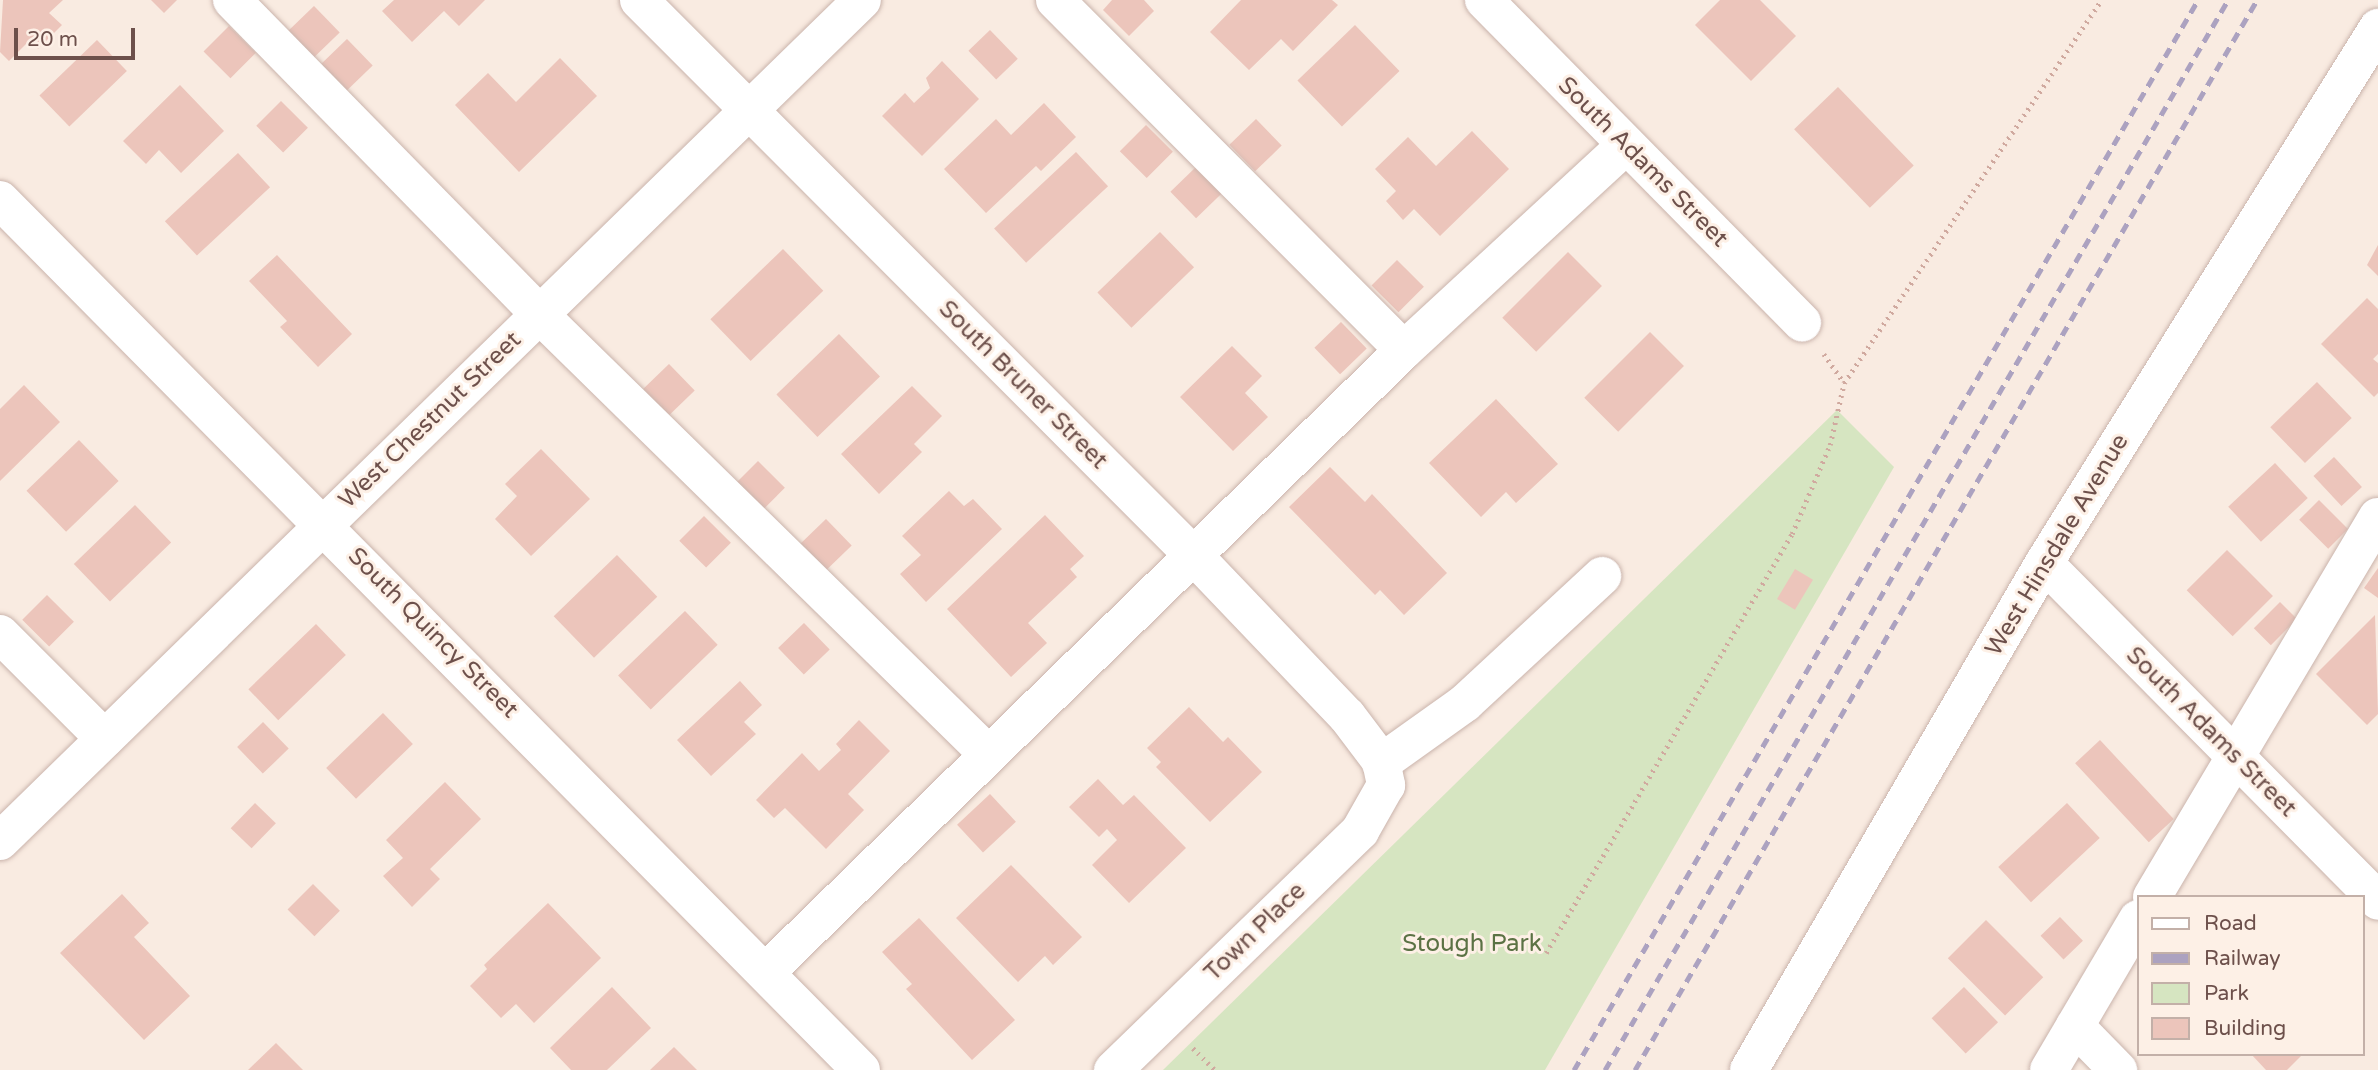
<!DOCTYPE html>
<html>
<head>
<meta charset="utf-8">
<style>
  body { margin:0 }
  #map { position:relative; width:2378px; height:1070px; overflow:hidden; background:#f9ebe1; font-family:"Varela Round",sans-serif }
  div>[style] { position:absolute }
  [style*='--x'] { left:calc(var(--x)*1px); top:calc(var(--y)*1px); width:calc(var(--w)*1px); rotate:calc(var(--a)*1deg) }
  .green>* { inset:0; background:#d6e5c1 }
  .building>* { inset:0; background:#ecc5bb; transform-origin:0 0 }
  .path>* { height:4.5px; margin-top:-2.25px; transform-origin:0; background:repeating-linear-gradient(90deg,#d0a99f 0 2px,transparent 0 7px) }
  .roads { filter:drop-shadow(0 0 2px #cab4ac) drop-shadow(0 0 2px #cab4ac) }
  .minor>* { height:38px; margin:-19px; padding:0 19px; transform-origin:19px; border-radius:19px; background:#fff }
  .rail>* { height:5px; margin-top:-2.5px; transform-origin:0; background:repeating-linear-gradient(90deg,#aca2c0 0 10px,transparent 0 17px) }
  span { translate:-50% -50%; white-space:nowrap; text-align:center; line-height:1.15; -webkit-text-stroke:6px #fdf0e6; paint-order:stroke }
  .street-label { font-size:24px; color:#6d504b }
  .park-label { font-size:24px; color:#5b7244 }
  .legend { position:absolute; left:2137px; top:895px; width:228px; height:161px; box-sizing:border-box; background:#fdf0e6; border:2px solid #c3b0a8; margin:0; padding:9px 12px; list-style:none; font-size:21px; color:#6d504b }
  .legend li { display:flex; align-items:center; gap:14px; height:35px }
  .legend b { width:35px; border:2px solid #c3b0a8 }
  .scale { position:absolute; left:14px; top:28px; width:121px; height:32px; box-sizing:border-box; border:4px solid #6d504b; border-top:0; padding-left:9px; font-size:21px; line-height:24px; white-space:nowrap; color:#6d504b; -webkit-text-stroke:5px #fdf0e6; paint-order:stroke }
</style>
</head>
<body>
<div id="map">
  <div class="green">
    <div style="clip-path:polygon(1837px 410px,1894px 467px,1545px 1070px,1163px 1070px)"></div>
  </div>
  <div class="building">
    <div style="clip-path:polygon(3px 0,63px 0,49px 13px,62px 25px,38px 49px,30px 40px,9px 61px,0 52px)"></div>
    <div style="clip-path:polygon(151px 0,177px 0,164px 13px)"></div>
    <div style="clip-path:polygon(394px 0,485px 0,459px 26px,444px 11px,412px 42px,382px 11px)"></div>
    <div style="clip-path:polygon(1112px 0,1144px 0,1154px 11px,1129px 36px,1103px 10px)"></div>
    <div style="clip-path:polygon(1241px 0,1332px 0,1338px 5px,1293px 51px,1281px 39px,1249px 70px,1210px 32px)"></div>
    <div style="clip-path:polygon(1720px 0,1760px 0,1796px 36px,1751px 81px,1695px 25px)"></div>
    <div style="left:314px;top:6px;width:37px;height:36px;rotate:46deg"></div>
    <div style="left:1355px;top:25px;width:64px;height:80px;rotate:46deg"></div>
    <div style="left:229px;top:26px;width:38px;height:36px;rotate:45deg"></div>
    <div style="left:990px;top:30px;width:40px;height:30px;rotate:46deg"></div>
    <div style="left:347px;top:39px;width:37px;height:36px;rotate:46deg"></div>
    <div style="left:97px;top:40px;width:43px;height:80px;rotate:46deg"></div>
    <div style="clip-path:polygon(560px 58px,597px 96px,519px 172px,455px 105px,488px 73px,516px 102px)"></div>
    <div style="clip-path:polygon(942px 61px,979px 99px,922px 156px,882px 116px,905px 93px,914px 103px,930px 88px,926px 78px)"></div>
    <div style="clip-path:polygon(180px 85px,224px 131px,181px 173px,159px 150px,146px 164px,123px 141px)"></div>
    <div style="left:1838px;top:87px;width:109px;height:61px;rotate:46deg"></div>
    <div style="left:281px;top:101px;width:38px;height:35px;rotate:45deg"></div>
    <div style="clip-path:polygon(1044px 103px,1076px 137px,1041px 171px,1036px 166px,986px 213px,944px 169px,996px 119px,1011px 135px)"></div>
    <div style="left:1256px;top:119px;width:37px;height:37px;rotate:46deg"></div>
    <div style="left:1146px;top:125px;width:38px;height:37px;rotate:45deg"></div>
    <div style="clip-path:polygon(1472px 131px,1509px 169px,1440px 236px,1414px 209px,1403px 220px,1386px 201px,1396px 191px,1375px 169px,1408px 137px,1436px 166px)"></div>
    <div style="left:1076px;top:152px;width:47px;height:112px;rotate:47deg"></div>
    <div style="left:238px;top:153px;width:47px;height:100px;rotate:47deg"></div>
    <div style="left:1197px;top:166px;width:37px;height:37px;rotate:46deg"></div>
    <div style="left:1160px;top:232px;width:49px;height:87px;rotate:46deg"></div>
    <div style="clip-path:polygon(2378px 245px,2378px 276px,2367px 265px)"></div>
    <div style="left:783px;top:249px;width:58px;height:101px;rotate:46deg"></div>
    <div style="left:1568px;top:252px;width:48px;height:93px;rotate:45deg"></div>
    <div style="clip-path:polygon(277px 255px,352px 334px,318px 367px,280px 327px,287px 321px,249px 281px)"></div>
    <div style="left:1397px;top:260px;width:38px;height:36px;rotate:45deg"></div>
    <div style="clip-path:polygon(2367px 298px,2378px 309px,2378px 354px,2373px 359px,2378px 363px,2378px 393px,2374px 397px,2321px 344px)"></div>
    <div style="left:1341px;top:322px;width:37px;height:37px;rotate:46deg"></div>
    <div style="left:1650px;top:332px;width:48px;height:93px;rotate:45deg"></div>
    <div style="left:839px;top:334px;width:59px;height:87px;rotate:46deg"></div>
    <div style="clip-path:polygon(1232px 346px,1262px 376px,1245px 393px,1268px 417px,1233px 451px,1180px 397px)"></div>
    <div style="left:669px;top:364px;width:37px;height:36px;rotate:46deg"></div>
    <div style="left:2317px;top:382px;width:50px;height:65px;rotate:46deg"></div>
    <div style="clip-path:polygon(24px 385px,60px 422px,0 481px,0 409px)"></div>
    <div style="clip-path:polygon(912px 386px,942px 416px,914px 444px,922px 452px,879px 494px,841px 454px)"></div>
    <div style="clip-path:polygon(1496px 399px,1558px 464px,1516px 503px,1506px 492px,1481px 517px,1429px 463px)"></div>
    <div style="left:79px;top:440px;width:57px;height:73px;rotate:46deg"></div>
    <div style="clip-path:polygon(541px 449px,590px 499px,531px 556px,495px 519px,517px 496px,505px 484px)"></div>
    <div style="left:2334px;top:457px;width:41px;height:28px;rotate:47deg"></div>
    <div style="left:758px;top:461px;width:38px;height:36px;rotate:45deg"></div>
    <div style="left:2275px;top:463px;width:48px;height:64px;rotate:47deg"></div>
    <div style="clip-path:polygon(1330px 467px,1365px 502px,1372px 494px,1447px 573px,1404px 615px,1380px 590px,1375px 595px,1289px 507px)"></div>
    <div style="clip-path:polygon(949px 491px,964px 506px,973px 499px,1002px 529px,926px 602px,900px 574px,921px 555px,902px 536px)"></div>
    <div style="left:2319px;top:500px;width:41px;height:28px;rotate:45deg"></div>
    <div style="left:135px;top:505px;width:52px;height:85px;rotate:46deg"></div>
    <div style="clip-path:polygon(1045px 515px,1084px 556px,1070px 569px,1077px 577px,1028px 623px,1047px 643px,1011px 677px,947px 609px)"></div>
    <div style="left:704px;top:516px;width:38px;height:35px;rotate:45deg"></div>
    <div style="left:826px;top:519px;width:37px;height:36px;rotate:46deg"></div>
    <div style="left:2227px;top:550px;width:65px;height:57px;rotate:45deg"></div>
    <div style="left:617px;top:555px;width:58px;height:88px;rotate:46deg"></div>
    <div style="clip-path:polygon(2378px 568px,2378px 598px,2364px 588px)"></div>
    <div style="left:1795px;top:569px;width:21px;height:35px;rotate:31deg"></div>
    <div style="left:47px;top:595px;width:38px;height:35px;rotate:45deg"></div>
    <div style="left:2280px;top:602px;width:24px;height:37px;rotate:45deg"></div>
    <div style="left:685px;top:611px;width:47px;height:93px;rotate:46deg"></div>
    <div style="clip-path:polygon(2375px 615px,2378px 714px,2367px 725px,2316px 674px)"></div>
    <div style="left:804px;top:623px;width:37px;height:36px;rotate:46deg"></div>
    <div style="left:316px;top:624px;width:43px;height:94px;rotate:46deg"></div>
    <div style="clip-path:polygon(740px 681px,762px 705px,744px 722px,756px 734px,711px 776px,677px 740px)"></div>
    <div style="clip-path:polygon(1189px 707px,1223px 742px,1228px 737px,1262px 772px,1210px 822px,1156px 767px,1161px 762px,1147px 748px)"></div>
    <div style="left:383px;top:713px;width:43px;height:79px;rotate:46deg"></div>
    <div style="clip-path:polygon(859px 720px,890px 751px,848px 794px,864px 810px,826px 849px,785px 808px,774px 818px,756px 800px,802px 753px,819px 771px,841px 750px,836px 744px)"></div>
    <div style="left:263px;top:722px;width:37px;height:36px;rotate:46deg"></div>
    <div style="left:2100px;top:740px;width:108px;height:34px;rotate:47deg"></div>
    <div style="clip-path:polygon(1098px 779px,1123px 805px,1134px 795px,1186px 848px,1129px 903px,1092px 865px,1117px 840px,1107px 829px,1099px 837px,1069px 807px)"></div>
    <div style="clip-path:polygon(445px 782px,481px 819px,430px 869px,440px 879px,412px 907px,383px 876px,403px 858px,386px 840px)"></div>
    <div style="left:990px;top:794px;width:38px;height:45px;rotate:47deg"></div>
    <div style="left:255px;top:803px;width:29px;height:35px;rotate:44deg"></div>
    <div style="left:2067px;top:803px;width:48px;height:94px;rotate:47deg"></div>
    <div style="clip-path:polygon(1011px 865px,1082px 937px,1053px 965px,1045px 956px,1018px 982px,956px 918px)"></div>
    <div style="left:313px;top:884px;width:38px;height:36px;rotate:45deg"></div>
    <div style="clip-path:polygon(122px 894px,149px 923px,134px 937px,190px 996px,144px 1040px,60px 953px)"></div>
    <div style="clip-path:polygon(548px 903px,601px 958px,534px 1023px,516px 1004px,501px 1018px,470px 986px,487px 969px,484px 965px)"></div>
    <div style="left:2060px;top:917px;width:33px;height:27px;rotate:46deg"></div>
    <div style="clip-path:polygon(919px 918px,1015px 1020px,972px 1060px,906px 989px,912px 984px,882px 952px)"></div>
    <div style="left:1986px;top:920px;width:81px;height:54px;rotate:45deg"></div>
    <div style="clip-path:polygon(612px 987px,651px 1028px,607px 1070px,571px 1070px,550px 1048px)"></div>
    <div style="left:1964px;top:987px;width:49px;height:45px;rotate:46deg"></div>
    <div style="clip-path:polygon(276px 1043px,303px 1070px,248px 1070px)"></div>
    <div style="clip-path:polygon(674px 1047px,697px 1070px,650px 1070px)"></div>
    <div style="clip-path:polygon(2251px 1054px,2303px 1054px,2287px 1070px,2266px 1070px)"></div>
  </div>
  <div class="path">
    <div style="--x:1824;--y:354;--w:35;--a:55"></div>
    <div style="--x:1844;--y:383;--w:461;--a:-56.1"></div>
    <div style="--x:1546;--y:953;--w:486;--a:-59.6"></div>
    <div style="--x:1792;--y:534;--w:97;--a:-66.9"></div>
    <div style="--x:1830;--y:445;--w:64;--a:-77.3"></div>
    <div style="--x:1193;--y:1048;--w:31;--a:45"></div>
  </div>
  <div class="roads">
    <div class="minor">
      <div style="--x:232;--y:0;--w:439;--a:45.6"></div>
      <div style="--x:539;--y:314;--w:627;--a:44.42"></div>
      <div style="--x:639;--y:0;--w:786;--a:45.05"></div>
      <div style="--x:1194;--y:556;--w:221;--a:46.3"></div>
      <div style="--x:1347;--y:716;--w:56;--a:52.9"></div>
      <div style="--x:1381;--y:761;--w:25;--a:78"></div>
      <div style="--x:1386;--y:785;--w:53;--a:119.5"></div>
      <div style="--x:1360;--y:831;--w:344;--a:135.9"></div>
      <div style="--x:1055;--y:0;--w:494;--a:45.1"></div>
      <div style="--x:1484;--y:0;--w:453;--a:45.4"></div>
      <div style="--x:0;--y:200;--w:1224;--a:45.3"></div>
      <div style="--x:2044;--y:563;--w:475;--a:45.3"></div>
      <div style="--x:0;--y:634;--w:148;--a:45"></div>
      <div style="--x:1381;--y:763;--w:103;--a:-35.5"></div>
      <div style="--x:1465;--y:703;--w:187;--a:-42.8"></div>
      <div style="--x:0;--y:841;--w:1204;--a:-44.29"></div>
      <div style="--x:2152;--y:897;--w:442;--a:-59.3"></div>
      <div style="--x:767;--y:971;--w:890;--a:-44.27"></div>
      <div style="--x:1404;--y:350;--w:302;--a:-42.7"></div>
      <div style="--x:2075;--y:1026;--w:62;--a:45.7"></div>
      <div style="--x:1749;--y:1070;--w:587;--a:-59.81"></div>
      <div style="--x:2044;--y:563;--w:631;--a:-58.02"></div>
      <div style="--x:2049;--y:1070;--w:175;--a:-59.5"></div>
    </div>
  </div>
  <div class="rail">
    <div style="--x:1574;--y:1070;--w:1239;--a:-59.75"></div>
    <div style="--x:1605;--y:1070;--w:1238;--a:-59.79"></div>
    <div style="--x:1635;--y:1070;--w:1238;--a:-59.83"></div>
  </div>
  <div class="street-label">
    <span style="left:1643px;top:162px;rotate:45deg">South Adams Street</span>
    <span style="left:1023px;top:385px;rotate:45deg">South Bruner Street</span>
    <span style="left:430px;top:420px;rotate:-44deg">West Chestnut Street</span>
    <span style="left:2057px;top:545px;rotate:-59deg">West Hinsdale Avenue</span>
    <span style="left:433px;top:633px;rotate:45deg">South Quincy Street</span>
    <span style="left:2211px;top:732px;rotate:45deg">South Adams Street</span>
    <span style="left:1255px;top:932px;rotate:-44deg">Town Place</span>
  </div>
  <div class="park-label">
    <span style="left:1472px;top:944px">Stough Park</span>
  </div>
  <ul class="legend">
  <li><b style="height:9px;background:#fff"></b>Road</li>
  <li><b style="height:9px;background:#aca2c0"></b>Railway</li>
  <li><b style="height:19px;background:#d6e5c1"></b>Park</li>
  <li><b style="height:19px;background:#ecc5bb"></b>Building</li>
  </ul>
  <div class="scale">20 m</div>
</div>
</body>
</html>
